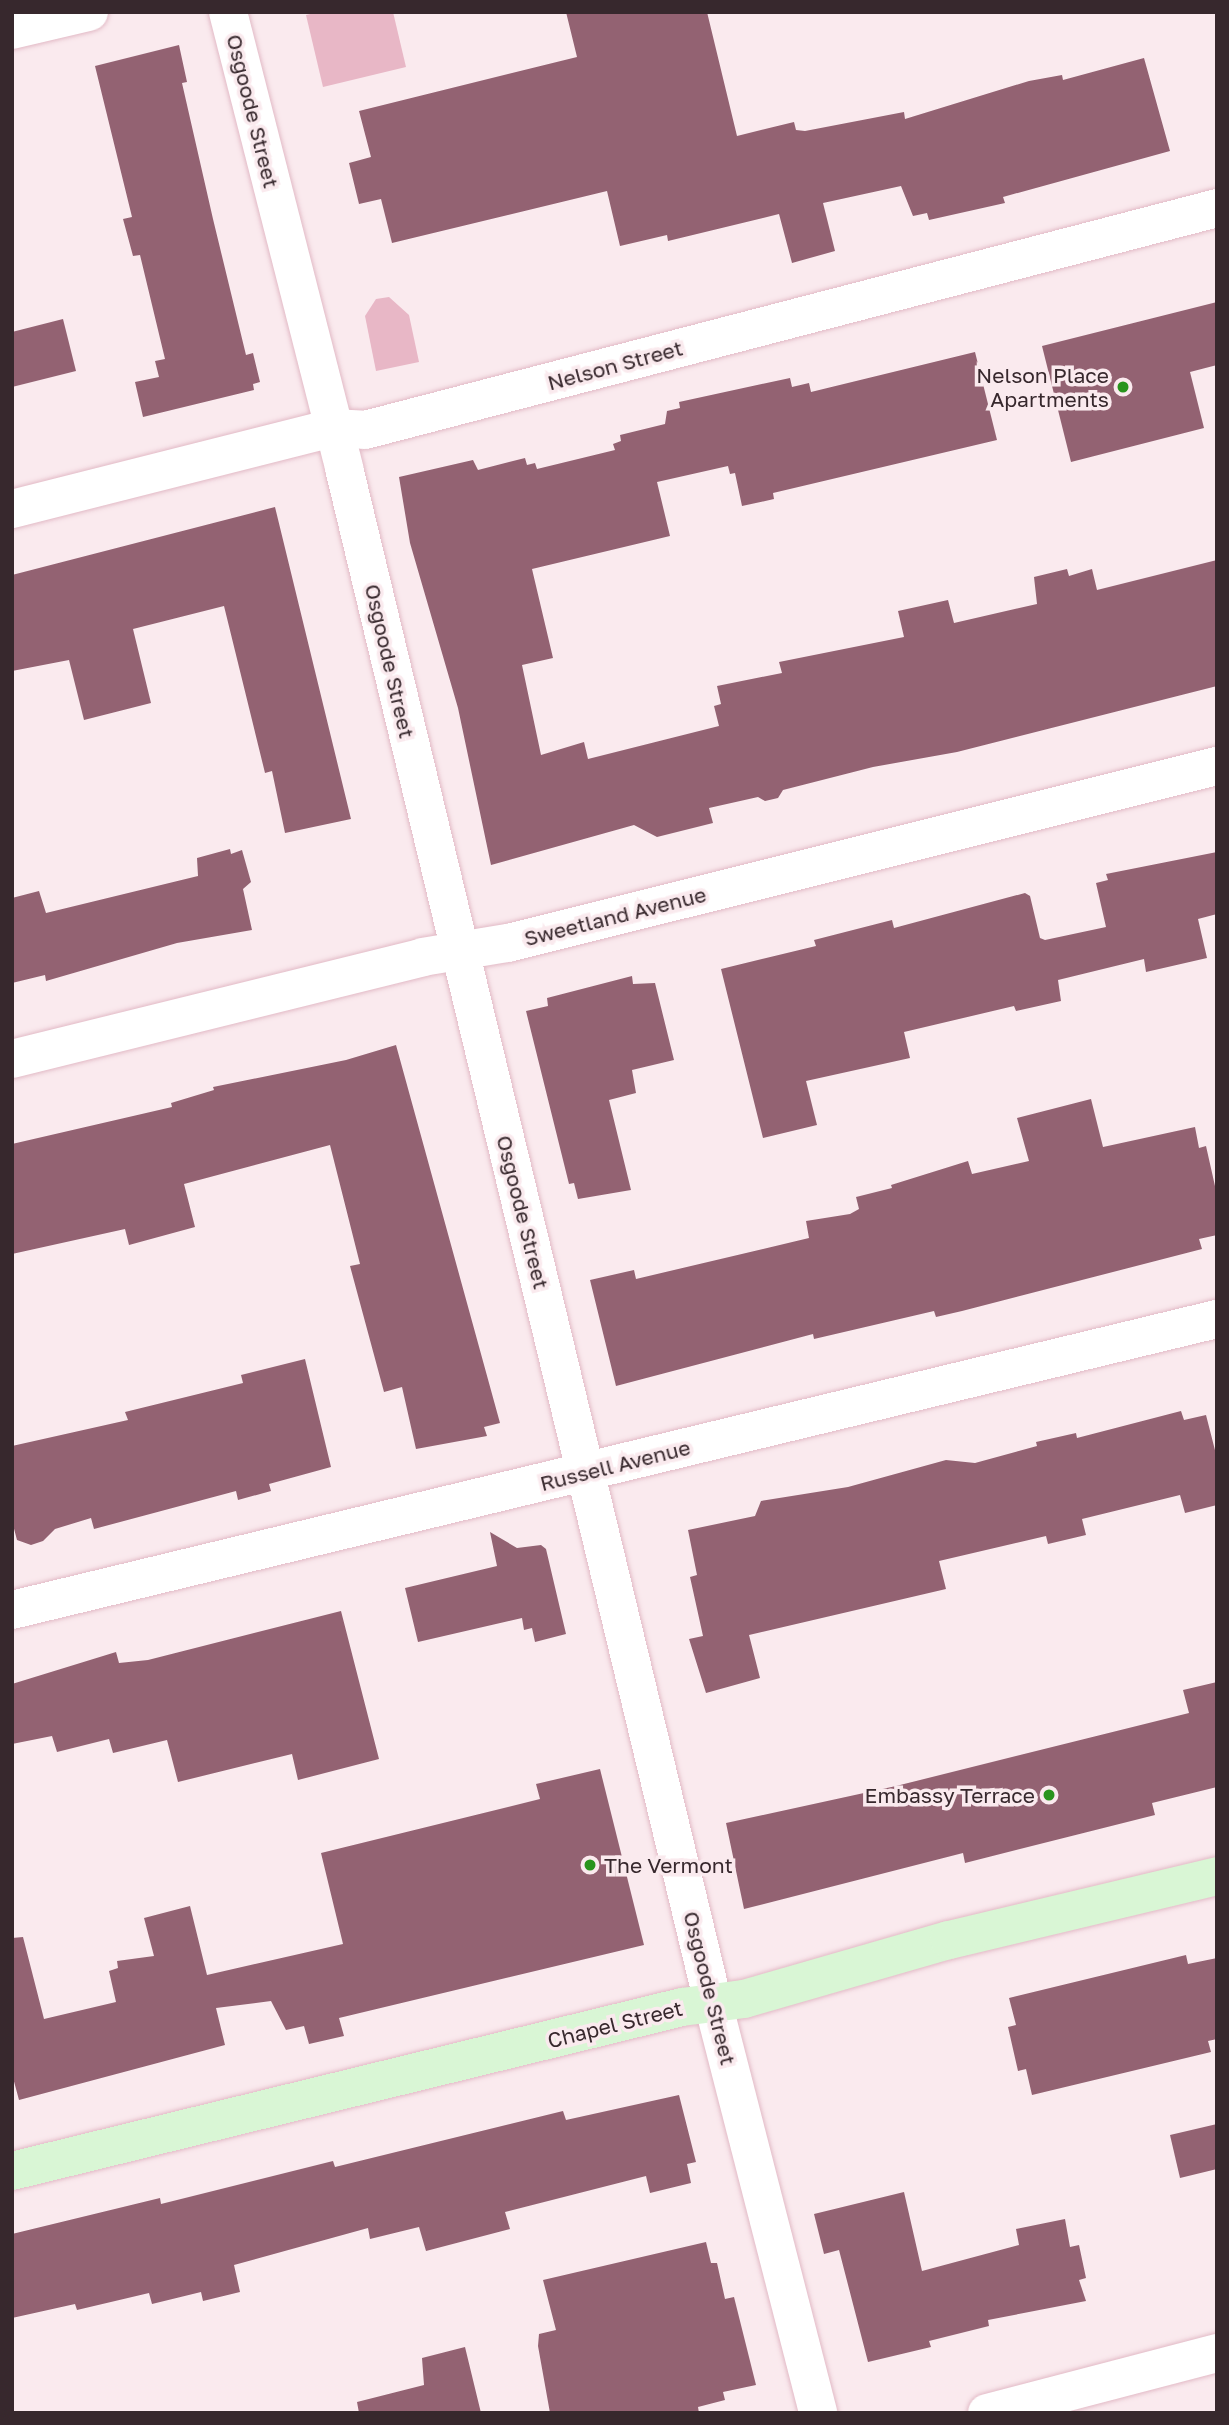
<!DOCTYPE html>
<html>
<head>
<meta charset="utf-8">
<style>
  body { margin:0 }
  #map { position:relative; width:1229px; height:2425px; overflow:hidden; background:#faeaee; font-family:"Golos Text",sans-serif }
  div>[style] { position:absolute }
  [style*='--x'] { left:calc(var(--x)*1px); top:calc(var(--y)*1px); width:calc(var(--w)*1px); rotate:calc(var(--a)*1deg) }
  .green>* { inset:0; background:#e8b7c6 }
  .building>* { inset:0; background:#936272 }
  .roads { filter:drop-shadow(0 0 2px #e2bac6) drop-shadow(0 0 2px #e2bac6) }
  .street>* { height:38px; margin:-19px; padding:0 19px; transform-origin:19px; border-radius:19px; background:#fff }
  .secondary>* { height:38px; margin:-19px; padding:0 19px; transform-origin:19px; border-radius:19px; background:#d9f6d5 }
  .dots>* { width:19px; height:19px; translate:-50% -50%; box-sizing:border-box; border:4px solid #faeaee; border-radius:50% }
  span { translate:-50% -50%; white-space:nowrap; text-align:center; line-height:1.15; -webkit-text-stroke:7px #faeaee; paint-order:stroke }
  .street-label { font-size:21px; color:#37282d }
  .poi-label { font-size:21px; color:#37282d }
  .right { translate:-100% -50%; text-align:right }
  .left { translate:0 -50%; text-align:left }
  .frame { position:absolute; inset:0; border:14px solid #37282d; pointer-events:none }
</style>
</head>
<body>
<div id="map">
  <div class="green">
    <div style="clip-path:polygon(319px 12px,393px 12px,406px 67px,323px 87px,306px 15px)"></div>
    <div style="clip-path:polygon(389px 297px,409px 315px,419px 362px,376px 371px,365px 316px,376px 299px)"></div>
  </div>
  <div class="building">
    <div style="clip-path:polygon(566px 12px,707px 12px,737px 136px,794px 122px,796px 130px,805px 131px,904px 112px,905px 119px,1029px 81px,1062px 75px,1063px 80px,1144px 58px,1170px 151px,1003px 197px,1005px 203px,929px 220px,927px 213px,913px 216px,901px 186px,823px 203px,835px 251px,792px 263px,779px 214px,668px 241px,667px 235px,620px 246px,607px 191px,392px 243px,381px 199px,359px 204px,349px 163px,371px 157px,359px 111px,577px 57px)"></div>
    <div style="clip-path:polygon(179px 45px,187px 82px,182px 83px,213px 219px,246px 355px,253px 353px,260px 382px,253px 384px,254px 390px,143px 417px,135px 382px,159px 377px,155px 361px,165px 359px,140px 255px,133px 256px,123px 219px,132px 217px,95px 66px)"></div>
    <div style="clip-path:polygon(1217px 302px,1217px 365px,1190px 372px,1204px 428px,1071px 462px,1042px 346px)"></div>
    <div style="clip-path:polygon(63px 319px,76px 371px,12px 387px,12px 332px)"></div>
    <div style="clip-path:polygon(975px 352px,997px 440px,773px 493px,774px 499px,742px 506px,735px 473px,730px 474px,728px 466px,657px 482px,670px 536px,532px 569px,553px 658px,522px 665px,541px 755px,584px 742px,588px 759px,719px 726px,714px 706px,721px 704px,717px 686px,782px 673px,779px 662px,904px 637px,898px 611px,948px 600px,954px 623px,1037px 604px,1034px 577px,1067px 569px,1069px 576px,1092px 569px,1097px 590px,1217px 560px,1217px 686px,957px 752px,873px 767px,783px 790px,778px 798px,765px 801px,758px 797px,709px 808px,713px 823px,657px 837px,634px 825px,491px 865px,458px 708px,410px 543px,399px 477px,473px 460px,478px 470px,525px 458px,527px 465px,535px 463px,537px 469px,615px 450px,613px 444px,621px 441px,620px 435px,665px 424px,667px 411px,680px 408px,679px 402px,790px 378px,792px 387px,809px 383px,811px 392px)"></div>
    <div style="clip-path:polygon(275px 507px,351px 819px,285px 833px,272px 771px,265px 773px,224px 606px,133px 629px,151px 703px,84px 720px,69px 660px,12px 671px,12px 575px)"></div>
    <div style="clip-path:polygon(230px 849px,231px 854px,242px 850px,251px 882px,243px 889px,252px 930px,177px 943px,46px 981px,45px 975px,12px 983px,12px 898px,39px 891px,46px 913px,198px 876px,197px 858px)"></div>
    <div style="clip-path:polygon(1217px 852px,1217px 914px,1198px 919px,1207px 958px,1146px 972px,1144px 959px,1058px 980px,1061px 1001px,1016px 1011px,1014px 1006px,904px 1032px,910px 1058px,806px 1081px,817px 1125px,763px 1138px,721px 969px,816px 946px,814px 940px,892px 920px,894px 928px,1025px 893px,1030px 896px,1040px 938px,1045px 940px,1106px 927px,1096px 883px,1108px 880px,1106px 874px)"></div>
    <div style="clip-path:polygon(632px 976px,633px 984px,655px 983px,674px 1060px,632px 1070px,636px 1093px,609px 1100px,631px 1190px,578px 1199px,574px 1183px,569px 1184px,526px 1011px,548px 1006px,547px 998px)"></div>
    <div style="clip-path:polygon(396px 1045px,500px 1423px,484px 1427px,487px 1436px,416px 1449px,402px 1387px,384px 1392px,350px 1266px,360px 1264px,330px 1145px,184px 1184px,195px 1227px,129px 1245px,125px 1229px,12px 1254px,12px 1144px,172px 1107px,171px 1103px,214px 1090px,213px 1087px,346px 1060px)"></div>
    <div style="clip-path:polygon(1091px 1099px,1103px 1147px,1195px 1127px,1199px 1148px,1206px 1146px,1217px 1195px,1217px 1235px,1199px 1239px,1202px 1249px,962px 1311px,936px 1317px,934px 1311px,814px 1339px,813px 1334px,616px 1386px,590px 1280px,634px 1270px,636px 1279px,809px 1238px,806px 1221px,850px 1214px,859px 1209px,856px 1197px,892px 1188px,891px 1185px,968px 1161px,972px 1174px,1029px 1161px,1017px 1118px)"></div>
    <div style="clip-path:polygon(305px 1359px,331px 1467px,269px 1484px,271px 1491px,238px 1500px,236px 1491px,94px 1529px,91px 1518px,55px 1529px,43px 1541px,31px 1545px,17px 1540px,12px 1521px,12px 1446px,128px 1420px,125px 1412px,243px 1383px,241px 1375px)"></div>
    <div style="clip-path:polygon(1181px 1411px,1184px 1420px,1206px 1415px,1217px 1458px,1217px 1505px,1185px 1513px,1180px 1495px,1082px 1519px,1086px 1535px,1048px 1544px,1046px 1536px,939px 1561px,946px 1589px,749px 1635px,760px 1678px,706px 1693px,689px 1639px,703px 1636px,690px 1577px,697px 1575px,688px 1530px,755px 1516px,761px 1501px,848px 1487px,946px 1460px,975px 1463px,1037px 1446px,1036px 1442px,1076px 1433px,1077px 1438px)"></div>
    <div style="clip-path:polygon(490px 1532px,517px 1548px,541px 1545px,546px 1549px,566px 1634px,535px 1642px,532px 1628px,524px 1630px,522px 1618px,418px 1642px,405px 1588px,497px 1566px)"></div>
    <div style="clip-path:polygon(341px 1611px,379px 1759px,298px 1780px,292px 1754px,178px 1782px,167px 1740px,113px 1753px,109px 1739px,57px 1752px,52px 1736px,12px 1744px,12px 1684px,116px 1652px,119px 1663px,148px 1660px)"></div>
    <div style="clip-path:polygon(1217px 1682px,1217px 1787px,1152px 1803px,1155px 1815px,965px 1863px,963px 1853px,744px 1909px,726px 1823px,896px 1786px,1189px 1713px,1183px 1690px)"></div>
    <div style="clip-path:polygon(600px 1769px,644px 1945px,339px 2018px,344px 2036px,309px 2044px,304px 2026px,286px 2030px,271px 2001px,216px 2008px,225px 2045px,19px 2100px,12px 2074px,12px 1938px,23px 1937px,44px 2019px,116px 2002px,109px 1971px,118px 1968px,117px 1961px,154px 1956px,144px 1918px,190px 1906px,207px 1975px,343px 1944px,321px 1853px,540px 1799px,536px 1784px)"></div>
    <div style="clip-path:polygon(1186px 1955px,1188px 1964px,1217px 1958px,1217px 2039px,1208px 2041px,1211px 2052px,1032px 2095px,1026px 2069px,1018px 2071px,1008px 2027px,1016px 2025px,1009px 1998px)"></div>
    <div style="clip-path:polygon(679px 2095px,696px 2162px,687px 2164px,691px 2183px,650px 2193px,646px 2176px,505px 2212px,510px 2229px,426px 2251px,419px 2227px,370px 2239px,368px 2228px,234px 2265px,240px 2292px,203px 2301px,201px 2292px,152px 2304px,149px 2293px,77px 2310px,75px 2304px,12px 2318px,12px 2234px,160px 2198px,161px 2204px,333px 2161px,335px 2167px,563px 2111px,566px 2120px)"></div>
    <div style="clip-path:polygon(1217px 2124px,1217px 2169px,1180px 2178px,1170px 2135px)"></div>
    <div style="clip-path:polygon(904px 2192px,922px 2271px,1019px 2245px,1016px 2229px,1065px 2219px,1070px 2247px,1079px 2245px,1086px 2278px,1079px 2280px,1086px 2301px,988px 2320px,989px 2326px,929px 2341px,931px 2347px,868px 2362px,839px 2250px,824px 2254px,814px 2214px)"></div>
    <div style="clip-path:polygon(706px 2242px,711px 2263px,717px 2263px,725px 2299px,734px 2297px,756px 2385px,723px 2392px,725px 2400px,698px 2407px,699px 2413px,550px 2413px,538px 2346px,539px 2334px,556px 2330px,543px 2280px)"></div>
    <div style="clip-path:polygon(465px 2347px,481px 2413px,359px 2413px,357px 2402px,424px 2385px,422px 2358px)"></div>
  </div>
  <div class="roads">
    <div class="street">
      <div style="--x:228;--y:12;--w:471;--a:75.7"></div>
      <div style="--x:344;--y:468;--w:1579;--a:76.48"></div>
      <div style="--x:713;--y:2003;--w:423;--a:75.6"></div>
      <div style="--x:12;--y:30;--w:79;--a:-13.2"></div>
      <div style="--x:12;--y:509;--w:330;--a:-14.2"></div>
      <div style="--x:332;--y:428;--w:33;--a:3"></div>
      <div style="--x:365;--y:430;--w:880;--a:-14.6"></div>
      <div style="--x:12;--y:1059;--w:423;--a:-13.9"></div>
      <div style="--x:423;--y:957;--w:86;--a:-9.4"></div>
      <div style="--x:508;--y:943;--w:731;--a:-14.02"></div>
      <div style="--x:12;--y:1610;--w:1240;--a:-13.58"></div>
      <div style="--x:987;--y:2413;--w:238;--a:-14.6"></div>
    </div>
    <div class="secondary">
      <div style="--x:12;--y:2171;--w:690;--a:-13.75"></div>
      <div style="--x:682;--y:2007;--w:63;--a:-7.4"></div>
      <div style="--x:744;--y:1999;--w:213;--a:-16.1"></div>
      <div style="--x:949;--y:1940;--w:276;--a:-13.4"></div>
    </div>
  </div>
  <div class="dots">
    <div style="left:1123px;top:387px;background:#29941d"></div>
    <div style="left:1049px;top:1795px;background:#29941d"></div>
    <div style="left:590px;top:1865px;background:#29941d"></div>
  </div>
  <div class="street-label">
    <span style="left:253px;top:111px;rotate:76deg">Osgoode Street</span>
    <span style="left:615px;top:365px;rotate:-15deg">Nelson Street</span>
    <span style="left:390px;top:661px;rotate:77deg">Osgoode Street</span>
    <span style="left:615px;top:916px;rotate:-14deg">Sweetland Avenue</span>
    <span style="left:523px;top:1212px;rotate:76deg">Osgoode Street</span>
    <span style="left:615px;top:1465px;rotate:-14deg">Russell Avenue</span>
    <span style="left:710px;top:1988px;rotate:76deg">Osgoode Street</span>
    <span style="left:615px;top:2024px;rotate:-14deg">Chapel Street</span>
  </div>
  <div class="poi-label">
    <span class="right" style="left:1109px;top:387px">Nelson Place<br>Apartments</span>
    <span class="right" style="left:1035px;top:1795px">Embassy Terrace</span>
    <span class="left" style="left:604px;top:1865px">The Vermont</span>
  </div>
  <div class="frame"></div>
</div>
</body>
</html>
